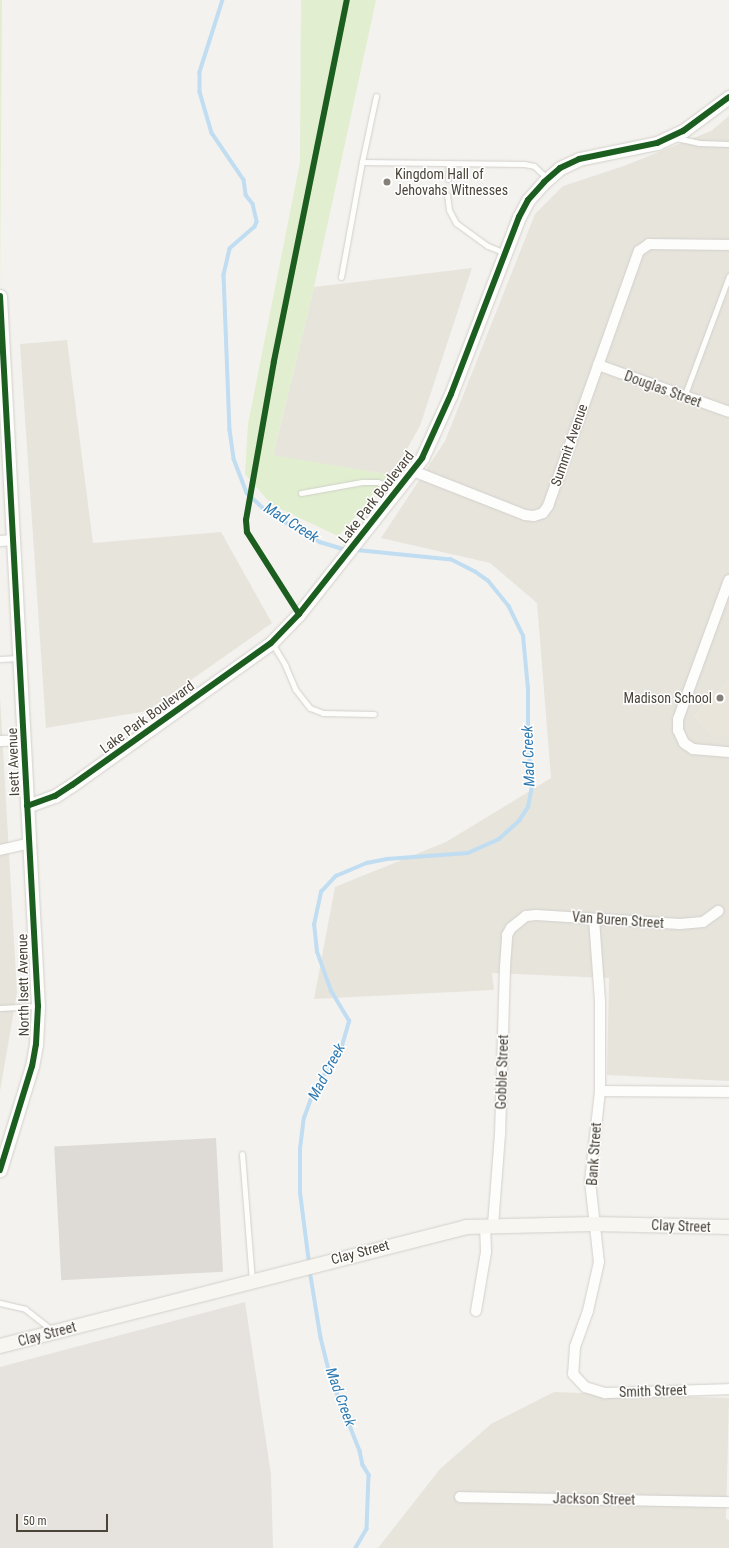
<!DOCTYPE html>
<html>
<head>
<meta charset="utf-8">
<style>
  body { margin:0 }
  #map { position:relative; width:729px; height:1548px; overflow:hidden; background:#f4f2ee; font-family:"Roboto Condensed",sans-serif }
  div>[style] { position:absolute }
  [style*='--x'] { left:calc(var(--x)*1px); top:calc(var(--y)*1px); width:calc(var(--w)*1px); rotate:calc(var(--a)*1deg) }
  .residential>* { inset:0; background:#e7e4dc }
  .industrial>* { inset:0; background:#e6e2de }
  .education>* { inset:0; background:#eae5da }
  .green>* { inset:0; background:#e1eecf }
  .stream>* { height:3.5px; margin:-1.75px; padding:0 1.75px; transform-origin:1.75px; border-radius:1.75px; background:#c0ddf1 }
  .building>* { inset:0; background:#dedbd6; transform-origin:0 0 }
  .roads { filter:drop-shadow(0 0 1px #d2d0cb) drop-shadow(0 0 1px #d2d0cb) }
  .service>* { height:5px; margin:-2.5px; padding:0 2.5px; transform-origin:2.5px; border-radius:2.5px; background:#fdfdfc }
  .minor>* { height:10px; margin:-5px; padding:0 5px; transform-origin:5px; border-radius:5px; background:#fdfdfc }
  .tertiary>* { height:13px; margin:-6.5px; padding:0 6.5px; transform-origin:6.5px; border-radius:6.5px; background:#fdfdfc }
  .secondary>* { height:14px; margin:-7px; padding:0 7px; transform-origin:7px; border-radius:7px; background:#f7f6f1 }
  .cycleway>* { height:6px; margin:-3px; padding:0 3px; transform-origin:3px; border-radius:3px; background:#1b5e20 }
  .dots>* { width:11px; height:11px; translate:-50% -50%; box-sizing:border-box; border:2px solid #fff; border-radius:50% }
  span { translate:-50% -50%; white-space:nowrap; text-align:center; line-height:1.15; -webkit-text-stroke:3px #fff; paint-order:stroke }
  .poi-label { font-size:14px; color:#4b4439 }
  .left { translate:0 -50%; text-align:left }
  .right { translate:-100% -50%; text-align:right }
  .street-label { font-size:14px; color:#4b4439 }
  .water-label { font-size:15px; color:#2e7ab2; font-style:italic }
  .scale { position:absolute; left:16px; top:1514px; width:92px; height:18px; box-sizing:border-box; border:2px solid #4b4439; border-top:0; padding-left:5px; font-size:12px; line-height:14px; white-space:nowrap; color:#4b4439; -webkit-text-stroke:3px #fff; paint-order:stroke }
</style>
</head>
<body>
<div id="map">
  <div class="residential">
    <div style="clip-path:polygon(729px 116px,729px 680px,694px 716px,713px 736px,729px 736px,729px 1081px,607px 1075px,609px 978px,492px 973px,494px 990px,314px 999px,335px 887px,446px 842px,551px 778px,537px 603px,490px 563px,381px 538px,445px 441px,535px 214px,563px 186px,624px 166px,711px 131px)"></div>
    <div style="clip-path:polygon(472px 268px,420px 426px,392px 475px,273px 456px,314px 287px)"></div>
    <div style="clip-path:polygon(67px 340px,93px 543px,221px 532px,272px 623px,147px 711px,46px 728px,20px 344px)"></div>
    <div style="clip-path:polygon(0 696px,17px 993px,0 1091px)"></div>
    <div style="clip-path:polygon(554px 1392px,729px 1398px,726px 1519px,729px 1520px,729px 1548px,378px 1548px,440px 1469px,491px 1424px)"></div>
  </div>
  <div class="industrial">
    <div style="clip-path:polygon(245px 1302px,271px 1474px,273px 1548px,0 1548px,0 1367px)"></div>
  </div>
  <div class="education">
    <div style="clip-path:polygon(729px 680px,729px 736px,713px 736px,694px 716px)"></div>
  </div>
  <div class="green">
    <div style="clip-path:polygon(0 0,2px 0,0 297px)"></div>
    <div style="clip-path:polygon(301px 0,376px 0,314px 287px,273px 455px,392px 475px,338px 536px,272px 505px,245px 474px,248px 424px,300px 162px)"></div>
  </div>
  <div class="stream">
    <div style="--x:223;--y:0;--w:76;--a:107.7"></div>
    <div style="--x:200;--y:72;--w:20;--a:90"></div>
    <div style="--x:200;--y:92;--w:43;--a:73.7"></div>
    <div style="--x:212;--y:133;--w:57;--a:55.8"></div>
    <div style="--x:244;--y:180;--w:15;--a:82"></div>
    <div style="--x:246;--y:195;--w:11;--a:52"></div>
    <div style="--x:253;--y:204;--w:18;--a:77"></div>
    <div style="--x:257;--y:222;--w:5;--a:112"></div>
    <div style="--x:255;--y:227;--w:33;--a:139"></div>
    <div style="--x:230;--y:249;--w:27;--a:103"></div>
    <div style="--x:224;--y:275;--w:155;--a:87.8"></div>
    <div style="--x:230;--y:430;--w:29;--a:82"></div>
    <div style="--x:234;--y:459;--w:36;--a:69"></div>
    <div style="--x:247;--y:493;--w:26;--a:43"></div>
    <div style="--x:266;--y:511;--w:62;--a:29.9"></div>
    <div style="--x:320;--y:542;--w:27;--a:17"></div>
    <div style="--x:309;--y:1263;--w:71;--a:-97.3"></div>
    <div style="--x:300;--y:1193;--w:44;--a:-90"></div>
    <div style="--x:300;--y:1149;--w:31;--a:-83"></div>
    <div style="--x:304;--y:1118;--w:27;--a:-70"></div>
    <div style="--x:313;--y:1093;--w:55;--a:-58.3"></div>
    <div style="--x:342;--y:1046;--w:26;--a:-74"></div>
    <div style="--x:349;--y:1021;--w:35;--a:-121"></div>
    <div style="--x:331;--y:991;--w:41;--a:-109.7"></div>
    <div style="--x:317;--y:952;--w:27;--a:-96"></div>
    <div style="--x:314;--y:925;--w:34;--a:-78"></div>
    <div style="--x:321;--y:892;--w:22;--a:-47"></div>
    <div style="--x:336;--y:876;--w:34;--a:-23"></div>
    <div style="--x:367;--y:863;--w:20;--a:-11"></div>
    <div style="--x:387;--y:859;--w:81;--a:-4.2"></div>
    <div style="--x:468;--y:853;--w:34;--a:-24"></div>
    <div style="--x:499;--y:839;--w:27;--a:-42"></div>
    <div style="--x:519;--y:821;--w:17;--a:-57"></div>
    <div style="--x:528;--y:807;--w:25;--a:-79"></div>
    <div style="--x:533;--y:782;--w:30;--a:-99"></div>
    <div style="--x:528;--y:752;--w:63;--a:-90"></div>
    <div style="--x:528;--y:689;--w:53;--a:-95.4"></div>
    <div style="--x:523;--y:636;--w:32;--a:-116"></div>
    <div style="--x:509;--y:607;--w:33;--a:-129"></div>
    <div style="--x:488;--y:581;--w:16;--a:-145"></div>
    <div style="--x:475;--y:572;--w:27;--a:-153"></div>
    <div style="--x:451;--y:560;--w:99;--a:-174.2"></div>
    <div style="--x:310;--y:1270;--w:69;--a:80.8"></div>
    <div style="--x:321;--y:1338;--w:41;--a:76"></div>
    <div style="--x:331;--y:1378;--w:79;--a:68.3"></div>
    <div style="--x:360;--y:1451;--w:14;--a:78"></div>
    <div style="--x:363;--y:1465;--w:12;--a:59"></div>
    <div style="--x:369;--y:1475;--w:54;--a:92.1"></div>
    <div style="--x:367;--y:1529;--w:22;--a:120"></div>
  </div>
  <div class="building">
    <div style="left:216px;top:1138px;width:134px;height:162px;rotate:87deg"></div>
  </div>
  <div class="roads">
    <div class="service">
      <div style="--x:376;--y:96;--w:67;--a:102"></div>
      <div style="--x:362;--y:162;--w:162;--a:0.7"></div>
      <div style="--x:524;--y:164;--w:10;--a:11"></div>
      <div style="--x:534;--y:166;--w:18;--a:43"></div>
      <div style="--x:676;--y:138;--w:24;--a:12"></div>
      <div style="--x:699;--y:143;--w:30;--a:2"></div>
      <div style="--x:448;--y:179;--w:16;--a:-86"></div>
      <div style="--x:447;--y:195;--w:15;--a:82"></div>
      <div style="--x:449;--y:210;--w:15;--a:62"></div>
      <div style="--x:456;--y:223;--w:39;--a:36"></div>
      <div style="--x:488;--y:246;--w:18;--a:22"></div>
      <div style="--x:341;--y:277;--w:117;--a:-79.7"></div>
      <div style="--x:684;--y:397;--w:129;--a:-69.6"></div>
      <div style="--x:301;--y:493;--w:62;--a:-10.2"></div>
      <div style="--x:362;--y:482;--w:15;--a:0"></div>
      <div style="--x:377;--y:482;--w:20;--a:18"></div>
      <div style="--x:272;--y:643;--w:26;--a:59"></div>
      <div style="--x:285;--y:665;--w:26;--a:67"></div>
      <div style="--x:295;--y:689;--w:24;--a:52"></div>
      <div style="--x:310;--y:708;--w:14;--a:21"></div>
      <div style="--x:323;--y:713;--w:51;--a:1.1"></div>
      <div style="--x:0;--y:659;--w:19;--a:-3"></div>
      <div style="--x:0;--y:1008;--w:37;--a:-3"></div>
      <div style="--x:242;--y:1154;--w:126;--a:85.5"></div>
      <div style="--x:0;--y:1303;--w:26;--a:13"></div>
      <div style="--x:25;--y:1309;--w:34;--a:38"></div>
    </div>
    <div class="minor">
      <div style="--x:598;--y:365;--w:139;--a:19.7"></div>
      <div style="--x:413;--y:471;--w:120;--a:21.4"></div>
      <div style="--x:525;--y:515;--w:9;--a:6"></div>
      <div style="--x:534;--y:516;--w:9;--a:-18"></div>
      <div style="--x:543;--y:513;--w:9;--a:-54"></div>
      <div style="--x:548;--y:506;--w:271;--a:-70.4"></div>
      <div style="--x:639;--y:251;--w:12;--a:-35"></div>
      <div style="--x:649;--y:244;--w:80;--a:0.7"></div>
      <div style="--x:0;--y:541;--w:14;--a:-4"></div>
      <div style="--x:729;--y:580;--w:148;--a:110.1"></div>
      <div style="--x:678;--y:719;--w:11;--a:90"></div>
      <div style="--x:678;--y:730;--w:14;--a:65"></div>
      <div style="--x:684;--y:743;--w:11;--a:34"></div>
      <div style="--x:693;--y:749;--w:36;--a:5"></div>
      <div style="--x:0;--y:741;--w:25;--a:-2"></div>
      <div style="--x:0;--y:850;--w:31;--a:-13"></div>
      <div style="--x:594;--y:919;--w:82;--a:85.8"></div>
      <div style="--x:600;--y:1001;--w:90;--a:90"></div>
      <div style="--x:600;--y:1091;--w:91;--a:96.3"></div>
      <div style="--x:590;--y:1181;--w:81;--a:83.7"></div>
      <div style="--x:599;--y:1262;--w:50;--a:102.7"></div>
      <div style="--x:588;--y:1311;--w:38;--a:110"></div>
      <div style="--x:575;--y:1347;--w:27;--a:94"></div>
      <div style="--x:573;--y:1374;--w:18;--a:47"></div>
      <div style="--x:585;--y:1387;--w:21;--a:17"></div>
      <div style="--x:605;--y:1393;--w:124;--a:-1.8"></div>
      <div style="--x:600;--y:1091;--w:129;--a:0.4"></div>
      <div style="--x:493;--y:1225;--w:90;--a:-85.6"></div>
      <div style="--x:500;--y:1135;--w:168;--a:-88.3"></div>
      <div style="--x:505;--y:967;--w:32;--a:-86"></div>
      <div style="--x:507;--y:935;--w:8;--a:-60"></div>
      <div style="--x:511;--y:928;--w:19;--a:-39"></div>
      <div style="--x:526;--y:916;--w:10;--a:-6"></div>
      <div style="--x:536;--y:915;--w:144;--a:3.6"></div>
      <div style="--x:680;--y:924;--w:23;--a:-5"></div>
      <div style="--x:703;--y:922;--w:19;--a:-36"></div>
      <div style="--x:476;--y:1311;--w:60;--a:-80.4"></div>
      <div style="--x:486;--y:1252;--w:27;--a:-92"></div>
      <div style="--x:460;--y:1497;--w:269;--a:1.1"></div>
    </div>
    <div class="tertiary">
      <div style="--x:0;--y:296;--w:711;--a:86.94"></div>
      <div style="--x:38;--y:1006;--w:38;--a:93"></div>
      <div style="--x:36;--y:1044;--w:22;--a:100"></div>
      <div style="--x:32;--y:1066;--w:109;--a:107.1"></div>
      <div style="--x:27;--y:806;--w:30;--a:-20"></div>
      <div style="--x:55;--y:796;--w:20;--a:-33"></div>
      <div style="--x:72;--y:785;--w:244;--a:-35.5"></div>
      <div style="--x:271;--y:643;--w:40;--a:-46"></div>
      <div style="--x:299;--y:614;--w:199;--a:-51.7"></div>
      <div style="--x:422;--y:458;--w:70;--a:-65.6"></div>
      <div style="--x:451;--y:394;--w:190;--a:-69"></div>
      <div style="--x:519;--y:217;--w:19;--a:-62"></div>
      <div style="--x:528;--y:200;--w:24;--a:-48"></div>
      <div style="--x:544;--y:182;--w:21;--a:-41"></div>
      <div style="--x:560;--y:168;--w:21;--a:-25"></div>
      <div style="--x:579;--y:159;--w:80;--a:-11.6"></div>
      <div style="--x:657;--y:143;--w:29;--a:-25"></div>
      <div style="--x:683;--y:131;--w:57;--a:-36.5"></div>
    </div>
    <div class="secondary">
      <div style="--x:0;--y:1346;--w:481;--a:-14.3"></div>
      <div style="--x:466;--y:1227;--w:128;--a:-1.3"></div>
      <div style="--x:594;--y:1224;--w:135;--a:1.3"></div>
    </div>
  </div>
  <div class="cycleway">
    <div style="--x:0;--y:296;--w:711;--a:86.94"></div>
    <div style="--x:38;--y:1006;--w:38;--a:93"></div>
    <div style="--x:36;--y:1044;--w:22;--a:100"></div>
    <div style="--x:32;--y:1066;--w:109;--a:107.1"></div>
    <div style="--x:299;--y:614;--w:97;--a:-122.4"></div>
    <div style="--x:247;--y:532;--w:12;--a:-95"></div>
    <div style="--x:246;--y:520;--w:161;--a:-80"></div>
    <div style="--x:274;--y:361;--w:368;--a:-78.6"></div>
    <div style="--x:27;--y:806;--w:30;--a:-20"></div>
    <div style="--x:55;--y:796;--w:20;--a:-33"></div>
    <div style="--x:72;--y:785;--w:244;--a:-35.5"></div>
    <div style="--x:271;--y:643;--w:40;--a:-46"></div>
    <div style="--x:299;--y:614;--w:199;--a:-51.7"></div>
    <div style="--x:422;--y:458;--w:70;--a:-65.6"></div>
    <div style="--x:451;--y:394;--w:190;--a:-69"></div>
    <div style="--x:519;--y:217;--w:19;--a:-62"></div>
    <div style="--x:528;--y:200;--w:24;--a:-48"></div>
    <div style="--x:544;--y:182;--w:21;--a:-41"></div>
    <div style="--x:560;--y:168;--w:21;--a:-25"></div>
    <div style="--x:579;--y:159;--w:80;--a:-11.6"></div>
    <div style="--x:657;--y:143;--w:29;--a:-25"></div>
    <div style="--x:683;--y:131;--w:57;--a:-36.5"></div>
  </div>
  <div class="dots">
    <div style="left:387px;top:182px;background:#868178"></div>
    <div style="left:720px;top:698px;background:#868178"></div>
  </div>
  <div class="poi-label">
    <span class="left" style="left:395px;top:182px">Kingdom Hall of<br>Jehovahs Witnesses</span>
    <span class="right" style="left:712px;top:698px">Madison School</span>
  </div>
  <div class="street-label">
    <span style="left:663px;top:389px;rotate:20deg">Douglas Street</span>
    <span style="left:569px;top:445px;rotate:-71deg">Summit Avenue</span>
    <span style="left:376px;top:497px;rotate:-52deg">Lake Park Boulevard</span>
    <span style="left:147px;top:717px;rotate:-36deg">Lake Park Boulevard</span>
    <span style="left:13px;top:762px;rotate:-92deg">Isett Avenue</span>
    <span style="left:618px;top:920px;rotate:4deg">Van Buren Street</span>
    <span style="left:23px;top:985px;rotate:-91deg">North Isett Avenue</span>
    <span style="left:502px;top:1072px;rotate:-88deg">Gobble Street</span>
    <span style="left:594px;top:1154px;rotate:-86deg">Bank Street</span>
    <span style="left:681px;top:1226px;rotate:2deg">Clay Street</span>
    <span style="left:360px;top:1252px;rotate:-15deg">Clay Street</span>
    <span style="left:47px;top:1334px;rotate:-15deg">Clay Street</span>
    <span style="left:653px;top:1391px;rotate:-2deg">Smith Street</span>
    <span style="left:594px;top:1499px;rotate:1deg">Jackson Street</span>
  </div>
  <div class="water-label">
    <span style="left:291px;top:523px;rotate:32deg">Mad Creek</span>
    <span style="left:529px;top:756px;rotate:-92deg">Mad Creek</span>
    <span style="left:327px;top:1072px;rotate:-62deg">Mad Creek</span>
    <span style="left:340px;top:1397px;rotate:70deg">Mad Creek</span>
  </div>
  <div class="scale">50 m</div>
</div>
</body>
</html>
